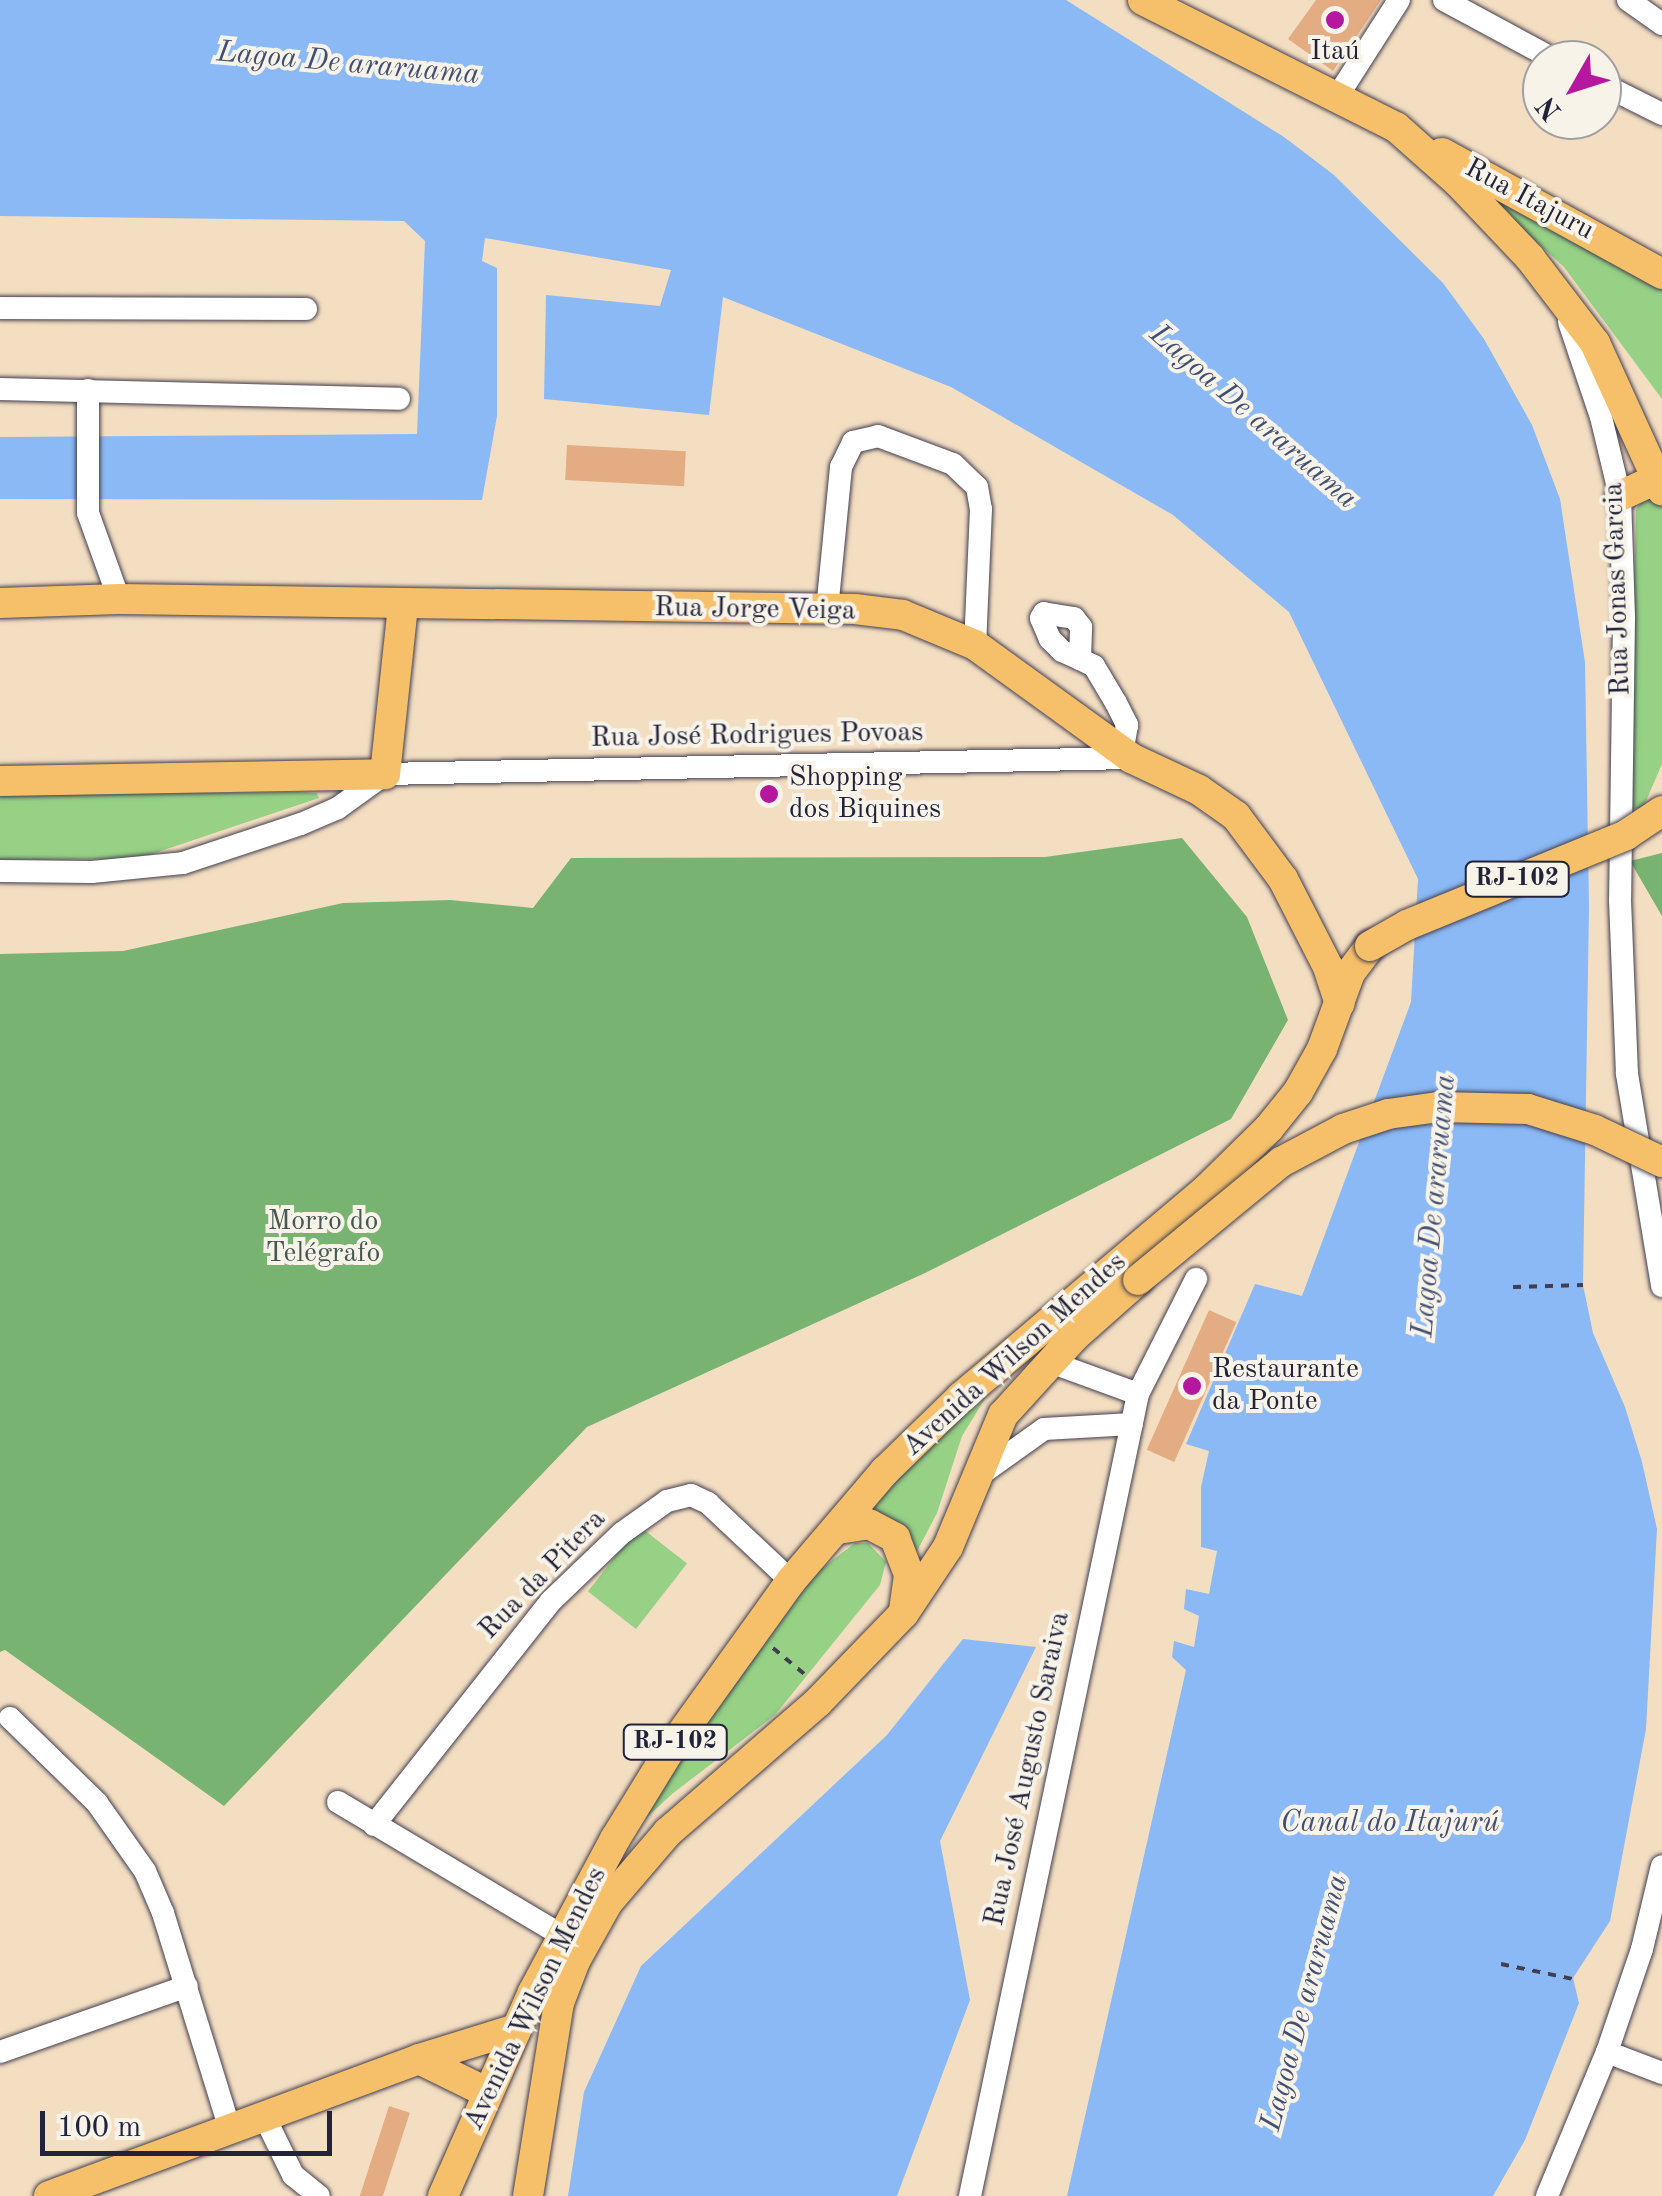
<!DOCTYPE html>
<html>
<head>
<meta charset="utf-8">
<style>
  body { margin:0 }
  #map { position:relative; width:1662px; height:2196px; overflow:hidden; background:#f4dec2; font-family:"Old Standard TT",serif }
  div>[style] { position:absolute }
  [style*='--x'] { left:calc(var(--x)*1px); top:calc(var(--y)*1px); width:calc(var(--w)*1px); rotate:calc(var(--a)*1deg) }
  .green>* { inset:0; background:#96d185; transform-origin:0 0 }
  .forest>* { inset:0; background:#78b372 }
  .water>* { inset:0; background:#8ab9f5 }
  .building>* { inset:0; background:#e3ac83; transform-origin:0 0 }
  .path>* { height:4px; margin-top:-2px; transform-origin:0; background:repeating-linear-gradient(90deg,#423e4f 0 8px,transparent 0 16px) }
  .roads { filter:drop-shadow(0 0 2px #423e4f) drop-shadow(0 0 2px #423e4f) }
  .minor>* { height:22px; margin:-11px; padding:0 11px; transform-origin:11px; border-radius:11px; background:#fff }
  .major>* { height:30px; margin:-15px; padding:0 15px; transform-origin:15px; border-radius:15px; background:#f6c06b }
  .bridges { filter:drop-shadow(0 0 2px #423e4f) drop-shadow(0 0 2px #423e4f) }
  .major-bridge>* { height:30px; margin:-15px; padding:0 15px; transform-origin:15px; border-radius:15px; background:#f6c06b }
  .dots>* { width:28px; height:28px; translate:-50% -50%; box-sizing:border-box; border:5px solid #f7f3e8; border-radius:50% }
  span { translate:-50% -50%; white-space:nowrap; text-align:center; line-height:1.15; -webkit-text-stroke:8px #f7f3e8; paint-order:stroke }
  .shield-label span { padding:2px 8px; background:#f7f3e8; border:2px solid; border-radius:8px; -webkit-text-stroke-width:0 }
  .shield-label { font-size:25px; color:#22223b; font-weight:700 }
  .poi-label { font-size:28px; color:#22223b }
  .left { translate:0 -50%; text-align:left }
  .street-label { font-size:28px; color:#22223b }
  .park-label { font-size:28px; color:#455751 }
  .water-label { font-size:30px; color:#414f73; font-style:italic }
  .north { position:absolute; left:1522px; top:40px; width:100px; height:100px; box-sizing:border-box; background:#f7f3e8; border:2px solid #a29fa3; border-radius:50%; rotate:231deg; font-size:28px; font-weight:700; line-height:40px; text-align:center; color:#22223b }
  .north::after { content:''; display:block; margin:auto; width:35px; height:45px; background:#b5179e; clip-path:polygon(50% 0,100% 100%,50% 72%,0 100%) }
  .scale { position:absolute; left:40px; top:2111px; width:292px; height:45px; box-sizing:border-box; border:5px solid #22223b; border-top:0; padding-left:12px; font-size:30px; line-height:35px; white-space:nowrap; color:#22223b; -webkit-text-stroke:8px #f7f3e8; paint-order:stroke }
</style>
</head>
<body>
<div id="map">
  <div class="green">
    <div style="clip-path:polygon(1487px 197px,1528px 202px,1662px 283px,1662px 399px,1564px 267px)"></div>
    <div style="clip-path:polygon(1644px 497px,1662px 500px,1662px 764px,1643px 808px,1629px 809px,1636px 510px)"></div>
    <div style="clip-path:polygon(296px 792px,317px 793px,319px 798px,137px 859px,0 860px,0 795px)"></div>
    <div style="clip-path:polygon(1002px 1371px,962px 1436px,937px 1513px,914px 1557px,904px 1534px,888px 1517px,859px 1509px)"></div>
    <div style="left:639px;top:1526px;width:61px;height:83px;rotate:38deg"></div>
    <div style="clip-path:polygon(855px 1543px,868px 1543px,886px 1562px,880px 1585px,775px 1715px,672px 1794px,615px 1847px,817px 1572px)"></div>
  </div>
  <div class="forest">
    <div style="clip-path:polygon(1182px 838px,1247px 917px,1288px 1020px,1231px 1119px,925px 1273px,587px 1427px,224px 1806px,5px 1650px,0 1652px,0 954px,123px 951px,343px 903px,450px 900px,533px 908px,571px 858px,1045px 857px)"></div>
    <div style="clip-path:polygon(1662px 853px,1662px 916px,1630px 861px)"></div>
  </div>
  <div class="water">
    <div style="clip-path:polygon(0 0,1066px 0,1284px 137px,1334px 175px,1443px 283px,1484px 339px,1532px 425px,1560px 499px,1585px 662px,1589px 907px,1583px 1285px,1593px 1333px,1625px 1407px,1642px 1462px,1657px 1529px,1646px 1729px,1610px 1921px,1573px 1978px,1579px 2003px,1525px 2140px,1493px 2196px,1067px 2196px,1186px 1670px,1172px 1657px,1174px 1641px,1194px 1647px,1199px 1616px,1184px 1609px,1186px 1589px,1209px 1594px,1217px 1551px,1201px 1547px,1201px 1487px,1209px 1451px,1186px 1444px,1255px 1284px,1302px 1296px,1411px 1002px,1418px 879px,1289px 612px,1173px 515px,951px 387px,723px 297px,709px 415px,544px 399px,546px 295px,660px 306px,671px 270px,485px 238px,482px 261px,497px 268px,497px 416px,482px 500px,0 499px,0 437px,417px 434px,425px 241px,404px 221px,0 216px)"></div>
    <div style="clip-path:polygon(963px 1639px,1036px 1647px,940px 1841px,970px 2000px,897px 2196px,568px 2196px,584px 2092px,641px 1966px,887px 1735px)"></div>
  </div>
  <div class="building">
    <div style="clip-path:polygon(1316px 0,1381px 0,1333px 71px,1288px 39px)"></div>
    <div style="left:567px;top:445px;width:119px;height:35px;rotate:3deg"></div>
    <div style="left:1209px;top:1310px;width:30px;height:153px;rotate:24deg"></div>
    <div style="left:389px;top:2106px;width:22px;height:96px;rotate:18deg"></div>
  </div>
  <div class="path">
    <div style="--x:1513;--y:1287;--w:70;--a:-1.6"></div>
    <div style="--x:773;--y:1648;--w:45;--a:39.6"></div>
    <div style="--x:1501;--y:1964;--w:74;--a:11.8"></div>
  </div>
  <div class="roads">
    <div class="minor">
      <div style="--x:1444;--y:0;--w:126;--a:28.4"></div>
      <div style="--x:1628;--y:0;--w:42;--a:35.2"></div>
      <div style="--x:1602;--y:84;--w:67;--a:26.6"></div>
      <div style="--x:1337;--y:97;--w:115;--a:-57.4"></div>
      <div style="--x:0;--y:308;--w:306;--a:0.2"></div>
      <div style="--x:1569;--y:322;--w:100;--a:71.4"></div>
      <div style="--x:1601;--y:417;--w:81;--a:76.5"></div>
      <div style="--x:1620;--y:496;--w:123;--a:88.1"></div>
      <div style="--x:1624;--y:619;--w:281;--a:90.8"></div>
      <div style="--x:1620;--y:900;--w:174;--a:87.7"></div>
      <div style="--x:1627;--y:1074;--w:215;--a:80.6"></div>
      <div style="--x:0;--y:389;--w:399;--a:1.4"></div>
      <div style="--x:88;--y:390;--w:123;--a:90"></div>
      <div style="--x:88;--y:513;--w:91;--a:70.2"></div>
      <div style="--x:827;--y:610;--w:144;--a:-84.4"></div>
      <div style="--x:841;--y:467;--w:28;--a:-64"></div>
      <div style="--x:853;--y:442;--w:26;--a:-13"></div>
      <div style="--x:878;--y:436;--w:80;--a:20.5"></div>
      <div style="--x:953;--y:464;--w:33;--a:44"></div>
      <div style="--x:977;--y:487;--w:22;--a:80"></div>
      <div style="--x:981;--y:509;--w:136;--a:92.5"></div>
      <div style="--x:1080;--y:659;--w:32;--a:-88"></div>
      <div style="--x:1081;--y:627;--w:11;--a:-128"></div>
      <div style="--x:1074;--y:618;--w:30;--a:-171"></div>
      <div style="--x:1044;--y:613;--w:6;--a:121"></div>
      <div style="--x:1041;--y:618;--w:23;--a:67"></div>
      <div style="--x:1050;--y:639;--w:17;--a:45"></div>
      <div style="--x:1062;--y:651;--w:20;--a:24"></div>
      <div style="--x:1080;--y:659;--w:16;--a:27"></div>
      <div style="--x:1094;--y:666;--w:43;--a:59.3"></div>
      <div style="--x:1116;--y:703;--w:25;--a:63"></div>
      <div style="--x:1127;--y:725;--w:27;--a:100"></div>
      <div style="--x:0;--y:871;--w:92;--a:0.6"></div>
      <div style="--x:92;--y:872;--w:91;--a:-5.6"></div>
      <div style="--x:183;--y:863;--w:124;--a:-18.3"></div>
      <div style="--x:301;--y:824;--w:40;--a:-23.4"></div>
      <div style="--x:338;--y:808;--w:58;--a:-35.9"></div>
      <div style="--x:385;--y:774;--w:746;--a:-1.23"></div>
      <div style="--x:1053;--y:1363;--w:90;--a:20"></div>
      <div style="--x:981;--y:1474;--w:77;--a:-35.5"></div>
      <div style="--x:1044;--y:1429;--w:88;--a:-3.3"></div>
      <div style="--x:10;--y:1718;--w:122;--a:44.3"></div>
      <div style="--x:97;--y:1803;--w:83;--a:54.8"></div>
      <div style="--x:145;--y:1871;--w:46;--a:66.8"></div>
      <div style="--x:163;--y:1913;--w:226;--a:72.8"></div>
      <div style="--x:338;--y:1802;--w:262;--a:30.8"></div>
      <div style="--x:374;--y:1825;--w:285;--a:-51.7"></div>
      <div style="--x:551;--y:1601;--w:98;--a:-43.8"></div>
      <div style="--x:622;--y:1533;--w:55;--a:-35.4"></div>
      <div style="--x:667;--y:1501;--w:25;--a:-14"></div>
      <div style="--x:691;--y:1495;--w:19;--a:25"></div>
      <div style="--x:708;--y:1503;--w:114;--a:43.2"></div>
      <div style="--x:0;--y:2052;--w:198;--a:-19.4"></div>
      <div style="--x:1607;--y:2052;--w:59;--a:20.9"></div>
      <div style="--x:264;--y:2116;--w:66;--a:63.8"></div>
      <div style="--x:293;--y:2175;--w:33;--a:39"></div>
      <div style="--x:970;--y:2196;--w:819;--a:-78.17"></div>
      <div style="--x:1138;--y:1394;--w:129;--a:-63.2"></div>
      <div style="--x:1547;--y:2196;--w:156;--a:-67.4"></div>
      <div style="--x:1607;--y:2052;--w:109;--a:-71.2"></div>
      <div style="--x:1642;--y:1949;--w:85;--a:-76.5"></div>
    </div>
    <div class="major">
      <div style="--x:1143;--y:0;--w:283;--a:26.7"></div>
      <div style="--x:1396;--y:127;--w:83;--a:41.6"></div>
      <div style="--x:1458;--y:182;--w:105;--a:46.5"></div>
      <div style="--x:1530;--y:258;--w:107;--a:52.6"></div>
      <div style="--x:1595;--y:343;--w:162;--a:65.5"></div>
      <div style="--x:1442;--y:153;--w:251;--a:28.8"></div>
      <div style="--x:1620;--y:496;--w:31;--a:-25"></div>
      <div style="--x:1648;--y:483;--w:14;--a:8"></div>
      <div style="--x:0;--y:603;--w:119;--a:-1.9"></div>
      <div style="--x:119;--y:599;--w:736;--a:0.78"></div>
      <div style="--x:855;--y:609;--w:48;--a:7.1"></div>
      <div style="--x:903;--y:615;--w:78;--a:22.6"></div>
      <div style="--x:975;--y:645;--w:193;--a:35.9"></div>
      <div style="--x:1131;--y:758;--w:75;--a:25.2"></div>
      <div style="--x:1199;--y:790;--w:45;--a:35.1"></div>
      <div style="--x:1236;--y:816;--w:79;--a:53.3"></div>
      <div style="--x:1283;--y:879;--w:99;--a:62.9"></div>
      <div style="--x:1328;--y:967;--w:38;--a:72"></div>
      <div style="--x:0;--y:781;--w:385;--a:-1"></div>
      <div style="--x:385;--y:774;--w:170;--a:-83.9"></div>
      <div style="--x:838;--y:1529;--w:31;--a:-9"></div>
      <div style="--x:869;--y:1524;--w:30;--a:28"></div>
      <div style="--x:895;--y:1538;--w:40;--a:69"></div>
      <div style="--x:909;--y:1575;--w:35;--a:98"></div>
      <div style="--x:419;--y:2059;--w:77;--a:26.2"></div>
      <div style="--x:49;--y:2196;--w:395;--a:-20.3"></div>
      <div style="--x:419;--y:2059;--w:102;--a:-17.2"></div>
      <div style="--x:443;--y:2196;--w:223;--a:-66.2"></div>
      <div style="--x:533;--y:1992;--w:174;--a:-61.8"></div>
      <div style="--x:615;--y:1839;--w:107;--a:-58.4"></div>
      <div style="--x:671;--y:1748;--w:206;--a:-54.3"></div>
      <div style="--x:791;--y:1581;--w:145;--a:-49.5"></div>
      <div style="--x:885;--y:1471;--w:106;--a:-44.2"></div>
      <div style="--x:961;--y:1397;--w:322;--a:-40.2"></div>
      <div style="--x:1207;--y:1189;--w:87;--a:-44.5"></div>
      <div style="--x:1269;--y:1128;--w:46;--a:-51.1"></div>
      <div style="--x:1298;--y:1092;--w:49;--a:-60.8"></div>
      <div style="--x:1322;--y:1049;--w:81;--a:-69.8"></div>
      <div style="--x:1350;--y:973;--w:34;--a:-53"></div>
      <div style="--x:528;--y:2196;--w:195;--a:-80.9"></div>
      <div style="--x:559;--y:2003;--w:45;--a:-69.1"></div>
      <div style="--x:575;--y:1961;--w:68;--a:-60.8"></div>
      <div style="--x:608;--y:1902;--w:92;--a:-49.4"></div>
      <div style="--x:668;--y:1832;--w:198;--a:-40.9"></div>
      <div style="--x:818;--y:1702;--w:124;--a:-46"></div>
      <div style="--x:904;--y:1613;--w:79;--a:-56.3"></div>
      <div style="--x:948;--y:1547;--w:143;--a:-67.4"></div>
      <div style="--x:1003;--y:1415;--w:107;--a:-47.7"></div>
      <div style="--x:1075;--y:1336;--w:84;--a:-41.6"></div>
    </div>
  </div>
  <div class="bridges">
    <div class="major-bridge">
      <div style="--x:1370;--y:946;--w:43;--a:-29.6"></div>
      <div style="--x:1407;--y:925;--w:237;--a:-22.3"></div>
      <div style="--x:1626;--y:835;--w:43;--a:-33.7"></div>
      <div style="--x:1138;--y:1280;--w:185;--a:-39.5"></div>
      <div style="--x:1281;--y:1162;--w:70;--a:-28"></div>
      <div style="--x:1343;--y:1129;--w:47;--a:-18.4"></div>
      <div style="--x:1388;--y:1114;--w:50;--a:-8"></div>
      <div style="--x:1438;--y:1107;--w:90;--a:1.3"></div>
      <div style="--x:1528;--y:1109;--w:70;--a:17.4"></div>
      <div style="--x:1595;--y:1130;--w:74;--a:25.5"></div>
    </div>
  </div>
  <div class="dots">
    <div style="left:1335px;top:20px;background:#b5179e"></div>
    <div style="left:769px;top:794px;background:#b5179e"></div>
    <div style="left:1192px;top:1386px;background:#b5179e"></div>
  </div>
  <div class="shield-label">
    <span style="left:1517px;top:879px">RJ-102</span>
    <span style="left:675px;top:1742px">RJ-102</span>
  </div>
  <div class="poi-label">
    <span style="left:1335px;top:52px">Itaú</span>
    <span class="left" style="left:789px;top:794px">Shopping<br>dos Biquines</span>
    <span class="left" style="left:1212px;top:1386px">Restaurante<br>da Ponte</span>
  </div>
  <div class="street-label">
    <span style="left:1529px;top:200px;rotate:28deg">Rua Itajuru</span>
    <span style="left:1618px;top:589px;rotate:-92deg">Rua Jonas Garcia</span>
    <span style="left:755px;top:610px;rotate:1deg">Rua Jorge Veiga</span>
    <span style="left:757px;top:736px;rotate:-1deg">Rua José Rodrigues Povoas</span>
    <span style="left:1015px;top:1355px;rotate:-42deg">Avenida Wilson Mendes</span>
    <span style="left:543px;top:1575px;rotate:-46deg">Rua da Pitera</span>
    <span style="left:1028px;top:1769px;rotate:-78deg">Rua José Augusto Saraiva</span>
    <span style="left:536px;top:1999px;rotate:-64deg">Avenida Wilson Mendes</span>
  </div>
  <div class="park-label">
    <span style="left:323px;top:1238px">Morro do<br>Telégrafo</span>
  </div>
  <div class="water-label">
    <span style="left:348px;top:64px;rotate:5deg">Lagoa De araruama</span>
    <span style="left:1253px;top:417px;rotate:41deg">Lagoa De araruama</span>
    <span style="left:1435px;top:1206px;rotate:-85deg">Lagoa De araruama</span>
    <span style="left:1390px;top:1823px">Canal do Itajurú</span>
    <span style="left:1305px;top:2003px;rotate:-75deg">Lagoa De araruama</span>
  </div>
  <div class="north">N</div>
  <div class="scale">100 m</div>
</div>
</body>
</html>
